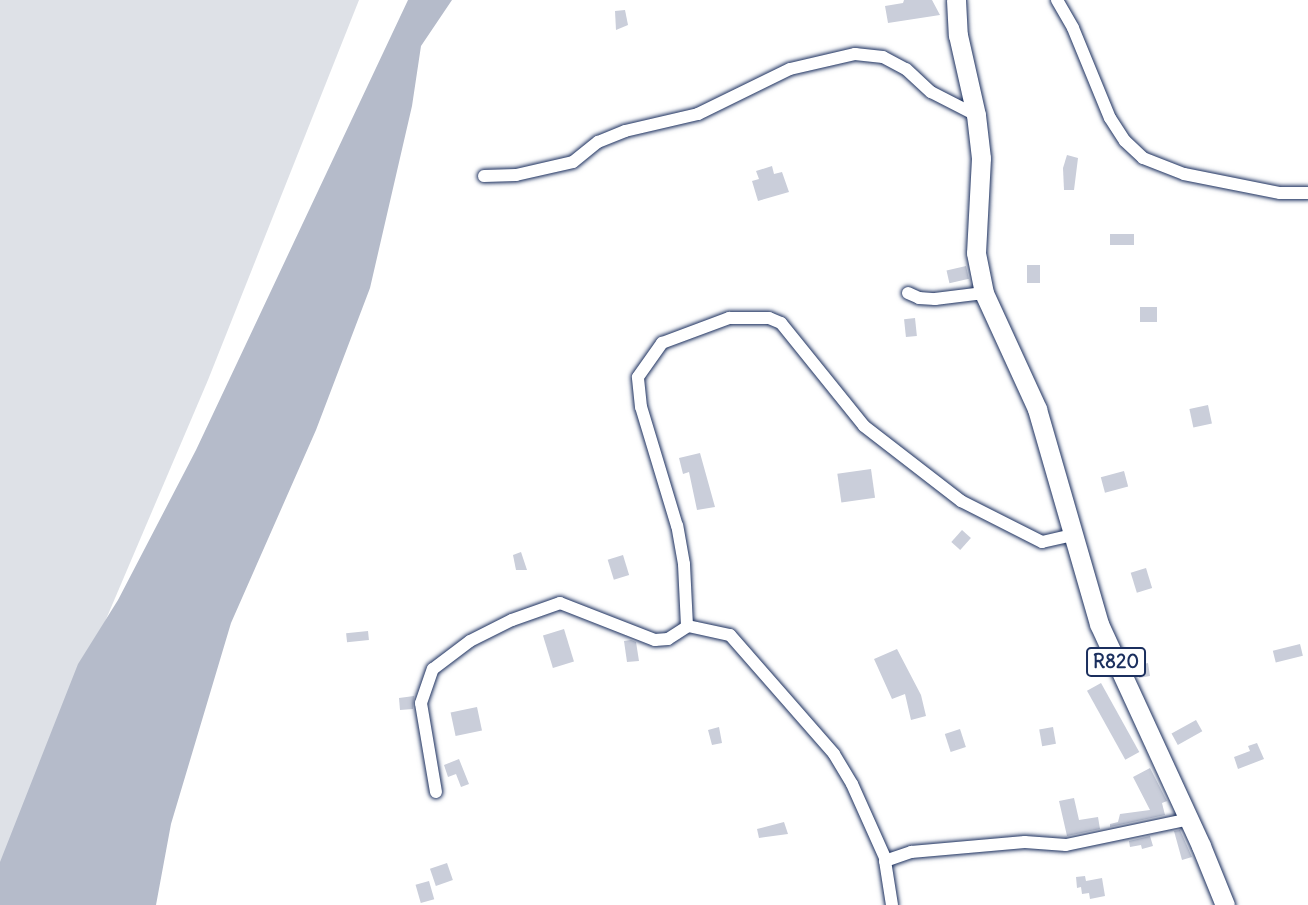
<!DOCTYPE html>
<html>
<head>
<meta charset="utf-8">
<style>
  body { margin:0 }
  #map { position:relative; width:1308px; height:905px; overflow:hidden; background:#fff; font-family:Delius,sans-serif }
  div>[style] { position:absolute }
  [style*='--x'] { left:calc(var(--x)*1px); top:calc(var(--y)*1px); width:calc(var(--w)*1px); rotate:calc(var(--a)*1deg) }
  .green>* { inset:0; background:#dee1e7 }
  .water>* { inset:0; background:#b5bbca }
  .building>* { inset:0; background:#caceda; transform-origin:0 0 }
  .roads { filter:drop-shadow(0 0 2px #1b2f5e) drop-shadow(0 0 2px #1b2f5e) }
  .street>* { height:12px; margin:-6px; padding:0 6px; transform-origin:6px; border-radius:6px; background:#fff }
  .primary>* { height:19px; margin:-9.5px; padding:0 9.5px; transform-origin:9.5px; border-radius:9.5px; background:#fff }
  span { translate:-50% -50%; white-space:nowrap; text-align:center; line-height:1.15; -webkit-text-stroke:7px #fff; paint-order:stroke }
  .shield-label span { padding:2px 5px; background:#fff; border:2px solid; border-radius:5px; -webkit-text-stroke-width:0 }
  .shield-label { font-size:19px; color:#1b2f5e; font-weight:700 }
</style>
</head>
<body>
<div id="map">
  <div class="green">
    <div style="clip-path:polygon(0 0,359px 0,208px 380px,0 868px)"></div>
  </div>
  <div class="water">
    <div style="clip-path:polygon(408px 0,452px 0,421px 46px,412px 106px,370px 288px,316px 430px,231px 623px,171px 824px,156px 905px,0 905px,0 862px,78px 664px,118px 600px,196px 450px)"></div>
  </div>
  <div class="building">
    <div style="clip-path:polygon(904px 0,932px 0,940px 15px,888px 23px,885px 6px,903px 3px)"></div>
    <div style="clip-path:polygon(625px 10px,628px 25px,616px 30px,615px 11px)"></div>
    <div style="clip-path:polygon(1067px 155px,1078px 158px,1074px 190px,1064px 190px,1063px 168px)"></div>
    <div style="clip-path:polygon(772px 166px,774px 174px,782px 172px,789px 192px,758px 201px,752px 181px,759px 179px,756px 171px)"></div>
    <div style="left:1110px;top:234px;width:24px;height:11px"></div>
    <div style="left:1027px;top:265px;width:13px;height:18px"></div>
    <div style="left:966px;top:266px;width:13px;height:20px;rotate:77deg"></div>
    <div style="left:1140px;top:307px;width:17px;height:15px"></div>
    <div style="left:915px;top:318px;width:18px;height:11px;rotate:84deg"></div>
    <div style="left:1208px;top:405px;width:19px;height:19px;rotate:78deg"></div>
    <div style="clip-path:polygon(700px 453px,715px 507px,697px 510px,689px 472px,683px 474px,679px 458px)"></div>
    <div style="left:871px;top:469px;width:29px;height:34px;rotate:82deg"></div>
    <div style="left:1124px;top:471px;width:16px;height:24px;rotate:75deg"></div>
    <div style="left:962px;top:530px;width:12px;height:16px;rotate:42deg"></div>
    <div style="clip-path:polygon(521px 552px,527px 570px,516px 570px,513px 555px)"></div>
    <div style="left:623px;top:555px;width:21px;height:16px;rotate:73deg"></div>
    <div style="left:1146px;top:568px;width:21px;height:16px;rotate:73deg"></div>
    <div style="left:564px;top:629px;width:34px;height:22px;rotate:73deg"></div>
    <div style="left:368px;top:631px;width:9px;height:22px;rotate:84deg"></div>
    <div style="clip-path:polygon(631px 640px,636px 642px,639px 661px,627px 662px,624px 641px)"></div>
    <div style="left:1300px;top:644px;width:12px;height:28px;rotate:76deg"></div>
    <div style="clip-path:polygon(897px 649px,921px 695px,926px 716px,911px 720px,905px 694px,892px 699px,874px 659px)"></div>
    <div style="clip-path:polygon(1148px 663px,1150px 676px,1139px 678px,1136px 666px)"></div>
    <div style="left:1101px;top:683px;width:79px;height:16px;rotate:61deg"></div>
    <div style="clip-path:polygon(414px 696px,413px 709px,400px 710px,399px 698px)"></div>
    <div style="left:477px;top:707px;width:24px;height:27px;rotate:78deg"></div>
    <div style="left:1196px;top:720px;width:13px;height:28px;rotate:61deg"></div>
    <div style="clip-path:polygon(719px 727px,722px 743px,712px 745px,708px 730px)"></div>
    <div style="left:1053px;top:727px;width:17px;height:14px;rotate:80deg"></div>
    <div style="left:960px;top:729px;width:19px;height:16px;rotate:72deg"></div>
    <div style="clip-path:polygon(1257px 743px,1264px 759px,1238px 769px,1234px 757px,1250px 751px,1248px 746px)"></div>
    <div style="clip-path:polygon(459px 759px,469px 784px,461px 787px,456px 774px,448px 777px,444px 765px)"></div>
    <div style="clip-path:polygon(1150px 768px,1167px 801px,1162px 803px,1165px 815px,1110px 827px,1110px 824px,1118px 822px,1120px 814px,1150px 810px,1133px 777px)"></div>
    <div style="clip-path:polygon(1074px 798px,1079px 820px,1098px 817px,1100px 829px,1067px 836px,1059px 801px)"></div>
    <div style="clip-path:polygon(784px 822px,788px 834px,759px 838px,757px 829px)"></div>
    <div style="clip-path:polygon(1180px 830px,1192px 857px,1182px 860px,1174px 831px)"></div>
    <div style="clip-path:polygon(1150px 836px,1153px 846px,1142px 849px,1141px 845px,1130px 847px,1129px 841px)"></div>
    <div style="left:447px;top:863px;width:18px;height:18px;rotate:71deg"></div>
    <div style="clip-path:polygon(1085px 876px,1086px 881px,1102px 878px,1105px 896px,1090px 899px,1089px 893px,1082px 894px,1081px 887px,1077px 888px,1076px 877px)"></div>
    <div style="left:429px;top:881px;width:19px;height:14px;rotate:74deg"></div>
  </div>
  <div class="roads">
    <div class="street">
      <div style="--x:1057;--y:0;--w:32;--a:60"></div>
      <div style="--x:1073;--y:28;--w:97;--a:67.7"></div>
      <div style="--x:1110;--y:118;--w:27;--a:57"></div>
      <div style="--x:1125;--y:141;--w:25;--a:43"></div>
      <div style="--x:1143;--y:158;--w:44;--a:21.3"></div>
      <div style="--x:1184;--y:174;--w:98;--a:11.2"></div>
      <div style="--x:1280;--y:193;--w:28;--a:0"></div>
      <div style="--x:484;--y:176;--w:32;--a:-2"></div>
      <div style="--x:516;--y:175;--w:58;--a:-12.8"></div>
      <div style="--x:573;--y:162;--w:32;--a:-39"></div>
      <div style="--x:598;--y:142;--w:29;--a:-22"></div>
      <div style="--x:625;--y:131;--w:75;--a:-13.1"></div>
      <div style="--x:698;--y:114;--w:102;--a:-26.1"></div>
      <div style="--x:790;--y:69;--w:67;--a:-13"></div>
      <div style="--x:855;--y:54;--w:28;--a:6"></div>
      <div style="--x:883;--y:57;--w:26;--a:28"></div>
      <div style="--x:906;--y:69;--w:34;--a:43"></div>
      <div style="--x:931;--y:92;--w:51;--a:27.1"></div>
      <div style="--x:908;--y:293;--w:12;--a:24"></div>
      <div style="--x:919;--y:298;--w:16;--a:4"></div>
      <div style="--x:935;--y:299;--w:49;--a:-7"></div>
      <div style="--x:687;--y:626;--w:62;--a:-92.8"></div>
      <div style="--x:684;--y:564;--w:39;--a:-100"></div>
      <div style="--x:677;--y:526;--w:124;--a:-106.8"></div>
      <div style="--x:641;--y:407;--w:30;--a:-96"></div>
      <div style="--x:638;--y:377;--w:42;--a:-54.8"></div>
      <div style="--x:662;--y:343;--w:72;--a:-20.5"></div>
      <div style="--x:729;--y:318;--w:40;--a:0"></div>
      <div style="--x:769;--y:318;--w:13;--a:23"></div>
      <div style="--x:781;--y:323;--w:132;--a:51.1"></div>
      <div style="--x:864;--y:426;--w:123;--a:37.7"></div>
      <div style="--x:961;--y:501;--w:91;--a:26.8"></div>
      <div style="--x:1042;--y:542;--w:32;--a:-13"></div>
      <div style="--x:436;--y:792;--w:90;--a:-99.6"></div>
      <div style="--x:421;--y:703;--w:36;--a:-71"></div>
      <div style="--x:433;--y:669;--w:46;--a:-37.1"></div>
      <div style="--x:470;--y:641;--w:47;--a:-26.6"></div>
      <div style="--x:512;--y:620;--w:51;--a:-19.5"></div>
      <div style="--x:560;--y:603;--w:102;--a:21.3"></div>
      <div style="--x:655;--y:640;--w:13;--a:-4"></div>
      <div style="--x:668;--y:639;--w:24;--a:-33"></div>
      <div style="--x:688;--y:626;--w:43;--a:12.1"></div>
      <div style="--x:730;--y:635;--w:158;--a:48.8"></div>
      <div style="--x:834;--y:754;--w:35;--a:59"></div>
      <div style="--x:852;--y:784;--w:83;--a:65.9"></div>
      <div style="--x:892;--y:905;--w:45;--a:-99"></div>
      <div style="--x:885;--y:861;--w:28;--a:-19"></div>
      <div style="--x:911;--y:852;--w:114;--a:-5"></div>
      <div style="--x:1025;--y:842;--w:41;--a:4.2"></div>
      <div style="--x:1066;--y:845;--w:126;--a:-11.9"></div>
    </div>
    <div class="primary">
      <div style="--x:956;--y:0;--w:35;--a:87"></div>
      <div style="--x:958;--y:35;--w:82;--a:77.3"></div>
      <div style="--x:976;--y:115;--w:43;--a:83.4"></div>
      <div style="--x:981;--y:158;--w:95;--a:93"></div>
      <div style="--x:976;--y:253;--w:41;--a:78.7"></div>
      <div style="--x:984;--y:293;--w:128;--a:65.4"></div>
      <div style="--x:1037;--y:409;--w:224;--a:73.9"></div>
      <div style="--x:1099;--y:624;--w:244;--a:65.3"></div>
      <div style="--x:1201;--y:846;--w:64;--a:67.9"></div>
    </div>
  </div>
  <div class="shield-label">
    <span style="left:1116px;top:662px">R820</span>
  </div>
</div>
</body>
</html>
